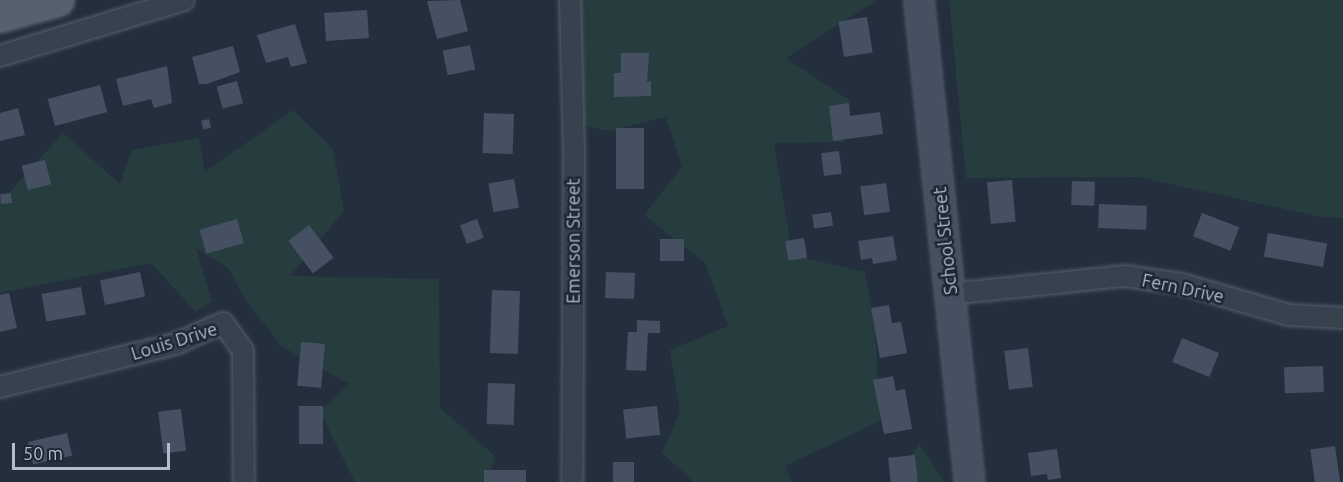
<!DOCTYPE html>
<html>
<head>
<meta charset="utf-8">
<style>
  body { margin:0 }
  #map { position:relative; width:1343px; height:482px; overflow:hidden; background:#242f3e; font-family:Ubuntu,sans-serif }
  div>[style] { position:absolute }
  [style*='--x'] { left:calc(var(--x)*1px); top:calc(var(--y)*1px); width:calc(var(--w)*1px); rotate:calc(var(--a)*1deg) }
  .green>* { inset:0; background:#263c3f }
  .building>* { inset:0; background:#455162; transform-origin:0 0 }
  .roads { filter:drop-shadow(0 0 2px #565f6c) drop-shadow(0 0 2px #565f6c) }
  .minor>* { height:20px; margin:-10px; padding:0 10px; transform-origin:10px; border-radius:10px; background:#38414e }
  .secondary>* { height:28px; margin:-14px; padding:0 14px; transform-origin:14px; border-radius:14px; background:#465061 }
  .primary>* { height:32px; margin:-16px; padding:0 16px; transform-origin:16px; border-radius:16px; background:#56606e }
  span { translate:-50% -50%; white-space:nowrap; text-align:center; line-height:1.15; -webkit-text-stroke:5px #1d2633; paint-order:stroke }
  .street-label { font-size:18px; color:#b4bcc9 }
  .scale { position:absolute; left:12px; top:443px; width:158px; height:27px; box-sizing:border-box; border:3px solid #b4bcc9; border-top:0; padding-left:8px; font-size:18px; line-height:21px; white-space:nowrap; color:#b4bcc9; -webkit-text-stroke:4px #1d2633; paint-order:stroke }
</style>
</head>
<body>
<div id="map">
  <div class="green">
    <div style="clip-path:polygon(570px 0,877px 0,786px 58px,849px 100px,844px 142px,774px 143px,792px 255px,865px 272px,875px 327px,880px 421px,785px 466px,792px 482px,694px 482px,662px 453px,680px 412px,670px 350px,728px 326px,705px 263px,644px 215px,682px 167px,666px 117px,609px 131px,573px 123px)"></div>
    <div style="clip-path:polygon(949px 0,1343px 0,1343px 218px,1321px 217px,1138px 177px,966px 178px)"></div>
    <div style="clip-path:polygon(293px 110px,333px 149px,344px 211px,290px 276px,439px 279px,440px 408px,495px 456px,488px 482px,355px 482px,320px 412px,349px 384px,281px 346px,244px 297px,228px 268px,196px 248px,212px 301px,196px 312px,151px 263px,0 293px,0 195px,7px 195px,63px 133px,120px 184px,132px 150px,199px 138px,205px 172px)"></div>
    <div style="clip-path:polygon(919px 444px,945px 482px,892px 482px)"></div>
  </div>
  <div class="building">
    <div style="clip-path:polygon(460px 0,468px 31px,437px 39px,427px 1px)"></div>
    <div style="left:367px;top:10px;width:28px;height:43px;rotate:86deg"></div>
    <div style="left:867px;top:17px;width:36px;height:29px;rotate:81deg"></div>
    <div style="clip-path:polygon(295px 24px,307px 63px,291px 67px,288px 57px,266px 63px,257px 35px)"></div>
    <div style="left:470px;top:45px;width:25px;height:28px;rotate:78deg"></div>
    <div style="clip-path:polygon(233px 46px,240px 72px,207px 84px,199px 84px,192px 57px)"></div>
    <div style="clip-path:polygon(621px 53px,649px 53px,647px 82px,651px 81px,651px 96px,614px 97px,614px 73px,621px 73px)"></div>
    <div style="clip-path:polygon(167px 66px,172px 103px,154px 108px,151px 99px,123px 106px,116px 79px)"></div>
    <div style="left:237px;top:81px;width:23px;height:21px;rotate:75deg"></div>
    <div style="left:100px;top:85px;width:28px;height:54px;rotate:75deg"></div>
    <div style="clip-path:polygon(849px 103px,850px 116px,880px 112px,883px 134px,833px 141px,829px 106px)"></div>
    <div style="clip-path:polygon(18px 108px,25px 135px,0 141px,0 113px)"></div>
    <div style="left:484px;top:113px;width:30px;height:40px;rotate:2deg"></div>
    <div style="left:209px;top:119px;width:9px;height:8px;rotate:77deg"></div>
    <div style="left:616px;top:128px;width:28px;height:61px"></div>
    <div style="left:839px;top:151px;width:23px;height:18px;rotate:83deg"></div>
    <div style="left:45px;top:160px;width:25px;height:24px;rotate:76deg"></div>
    <div style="left:514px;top:179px;width:29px;height:26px;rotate:80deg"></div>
    <div style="left:1012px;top:180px;width:42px;height:25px;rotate:85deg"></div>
    <div style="left:1072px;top:181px;width:23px;height:24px;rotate:2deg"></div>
    <div style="left:886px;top:183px;width:29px;height:26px;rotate:82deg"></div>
    <div style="left:11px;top:193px;width:10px;height:11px;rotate:84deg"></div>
    <div style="left:1099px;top:204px;width:48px;height:24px;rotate:2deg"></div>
    <div style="left:831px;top:212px;width:14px;height:19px;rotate:82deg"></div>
    <div style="left:1202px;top:213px;width:40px;height:25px;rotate:21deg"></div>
    <div style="left:237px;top:219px;width:25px;height:39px;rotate:74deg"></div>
    <div style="left:477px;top:219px;width:20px;height:18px;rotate:70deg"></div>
    <div style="left:309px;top:225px;width:41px;height:26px;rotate:53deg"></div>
    <div style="left:1268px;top:233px;width:60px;height:24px;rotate:10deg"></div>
    <div style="clip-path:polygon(893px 236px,897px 260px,873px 264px,872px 258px,861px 260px,858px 241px)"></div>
    <div style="left:804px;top:238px;width:20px;height:19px;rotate:81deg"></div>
    <div style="left:684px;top:239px;width:22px;height:24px;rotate:90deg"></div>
    <div style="left:140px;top:272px;width:25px;height:41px;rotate:78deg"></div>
    <div style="left:606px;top:272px;width:29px;height:26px;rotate:2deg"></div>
    <div style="left:81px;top:287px;width:28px;height:40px;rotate:80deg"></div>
    <div style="left:492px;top:290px;width:28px;height:63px;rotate:2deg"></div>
    <div style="clip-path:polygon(9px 293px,17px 328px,0 332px,0 295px)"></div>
    <div style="clip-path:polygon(889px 305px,892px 323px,901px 322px,907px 353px,880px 358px,871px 308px)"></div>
    <div style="clip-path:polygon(637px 320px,660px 321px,660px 333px,648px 333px,646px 371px,626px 370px,628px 332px,637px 332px)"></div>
    <div style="left:1182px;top:338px;width:40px;height:26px;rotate:22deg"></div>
    <div style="left:301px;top:342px;width:24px;height:44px;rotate:5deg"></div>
    <div style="left:1028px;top:348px;width:39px;height:24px;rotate:83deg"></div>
    <div style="left:1323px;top:366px;width:26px;height:39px;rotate:88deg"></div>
    <div style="clip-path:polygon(893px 376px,896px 391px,905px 389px,912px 429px,884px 434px,873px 380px)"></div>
    <div style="left:488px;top:383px;width:27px;height:41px;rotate:2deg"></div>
    <div style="left:299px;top:406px;width:24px;height:38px"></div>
    <div style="left:657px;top:406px;width:29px;height:34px;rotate:84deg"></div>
    <div style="left:181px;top:409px;width:42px;height:23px;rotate:83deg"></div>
    <div style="left:67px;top:433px;width:23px;height:40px;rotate:77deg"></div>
    <div style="left:1335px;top:446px;width:36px;height:25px;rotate:82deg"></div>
    <div style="clip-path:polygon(1057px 449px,1061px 478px,1048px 480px,1047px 474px,1031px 476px,1028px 453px)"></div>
    <div style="left:915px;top:455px;width:27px;height:27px;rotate:84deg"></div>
    <div style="left:613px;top:462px;width:21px;height:20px"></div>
    <div style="left:484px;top:470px;width:42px;height:12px"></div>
  </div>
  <div class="roads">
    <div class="minor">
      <div style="--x:570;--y:0;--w:148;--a:88.5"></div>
      <div style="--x:574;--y:148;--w:334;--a:90.3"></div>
      <div style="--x:0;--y:56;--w:192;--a:-16.9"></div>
      <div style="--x:950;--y:294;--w:176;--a:-5.9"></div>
      <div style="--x:1125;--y:276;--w:58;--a:8"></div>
      <div style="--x:1182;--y:284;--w:111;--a:16.2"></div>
      <div style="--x:1289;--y:315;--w:54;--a:3.2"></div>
      <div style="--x:0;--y:387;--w:180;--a:-13.8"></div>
      <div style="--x:175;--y:344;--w:52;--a:-23.6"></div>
      <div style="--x:223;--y:323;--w:34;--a:54"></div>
      <div style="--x:243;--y:351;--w:131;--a:89.6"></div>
    </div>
    <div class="secondary">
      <div style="--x:919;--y:0;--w:485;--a:84"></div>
    </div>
    <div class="primary">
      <div style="--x:0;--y:16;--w:60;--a:-15.4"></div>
    </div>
  </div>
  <div class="street-label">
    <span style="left:573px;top:241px;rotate:-90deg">Emerson Street</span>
    <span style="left:945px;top:241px;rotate:-96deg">School Street</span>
    <span style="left:1183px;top:288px;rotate:12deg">Fern Drive</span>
    <span style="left:174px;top:341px;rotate:-17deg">Louis Drive</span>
  </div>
  <div class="scale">50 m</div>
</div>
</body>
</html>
